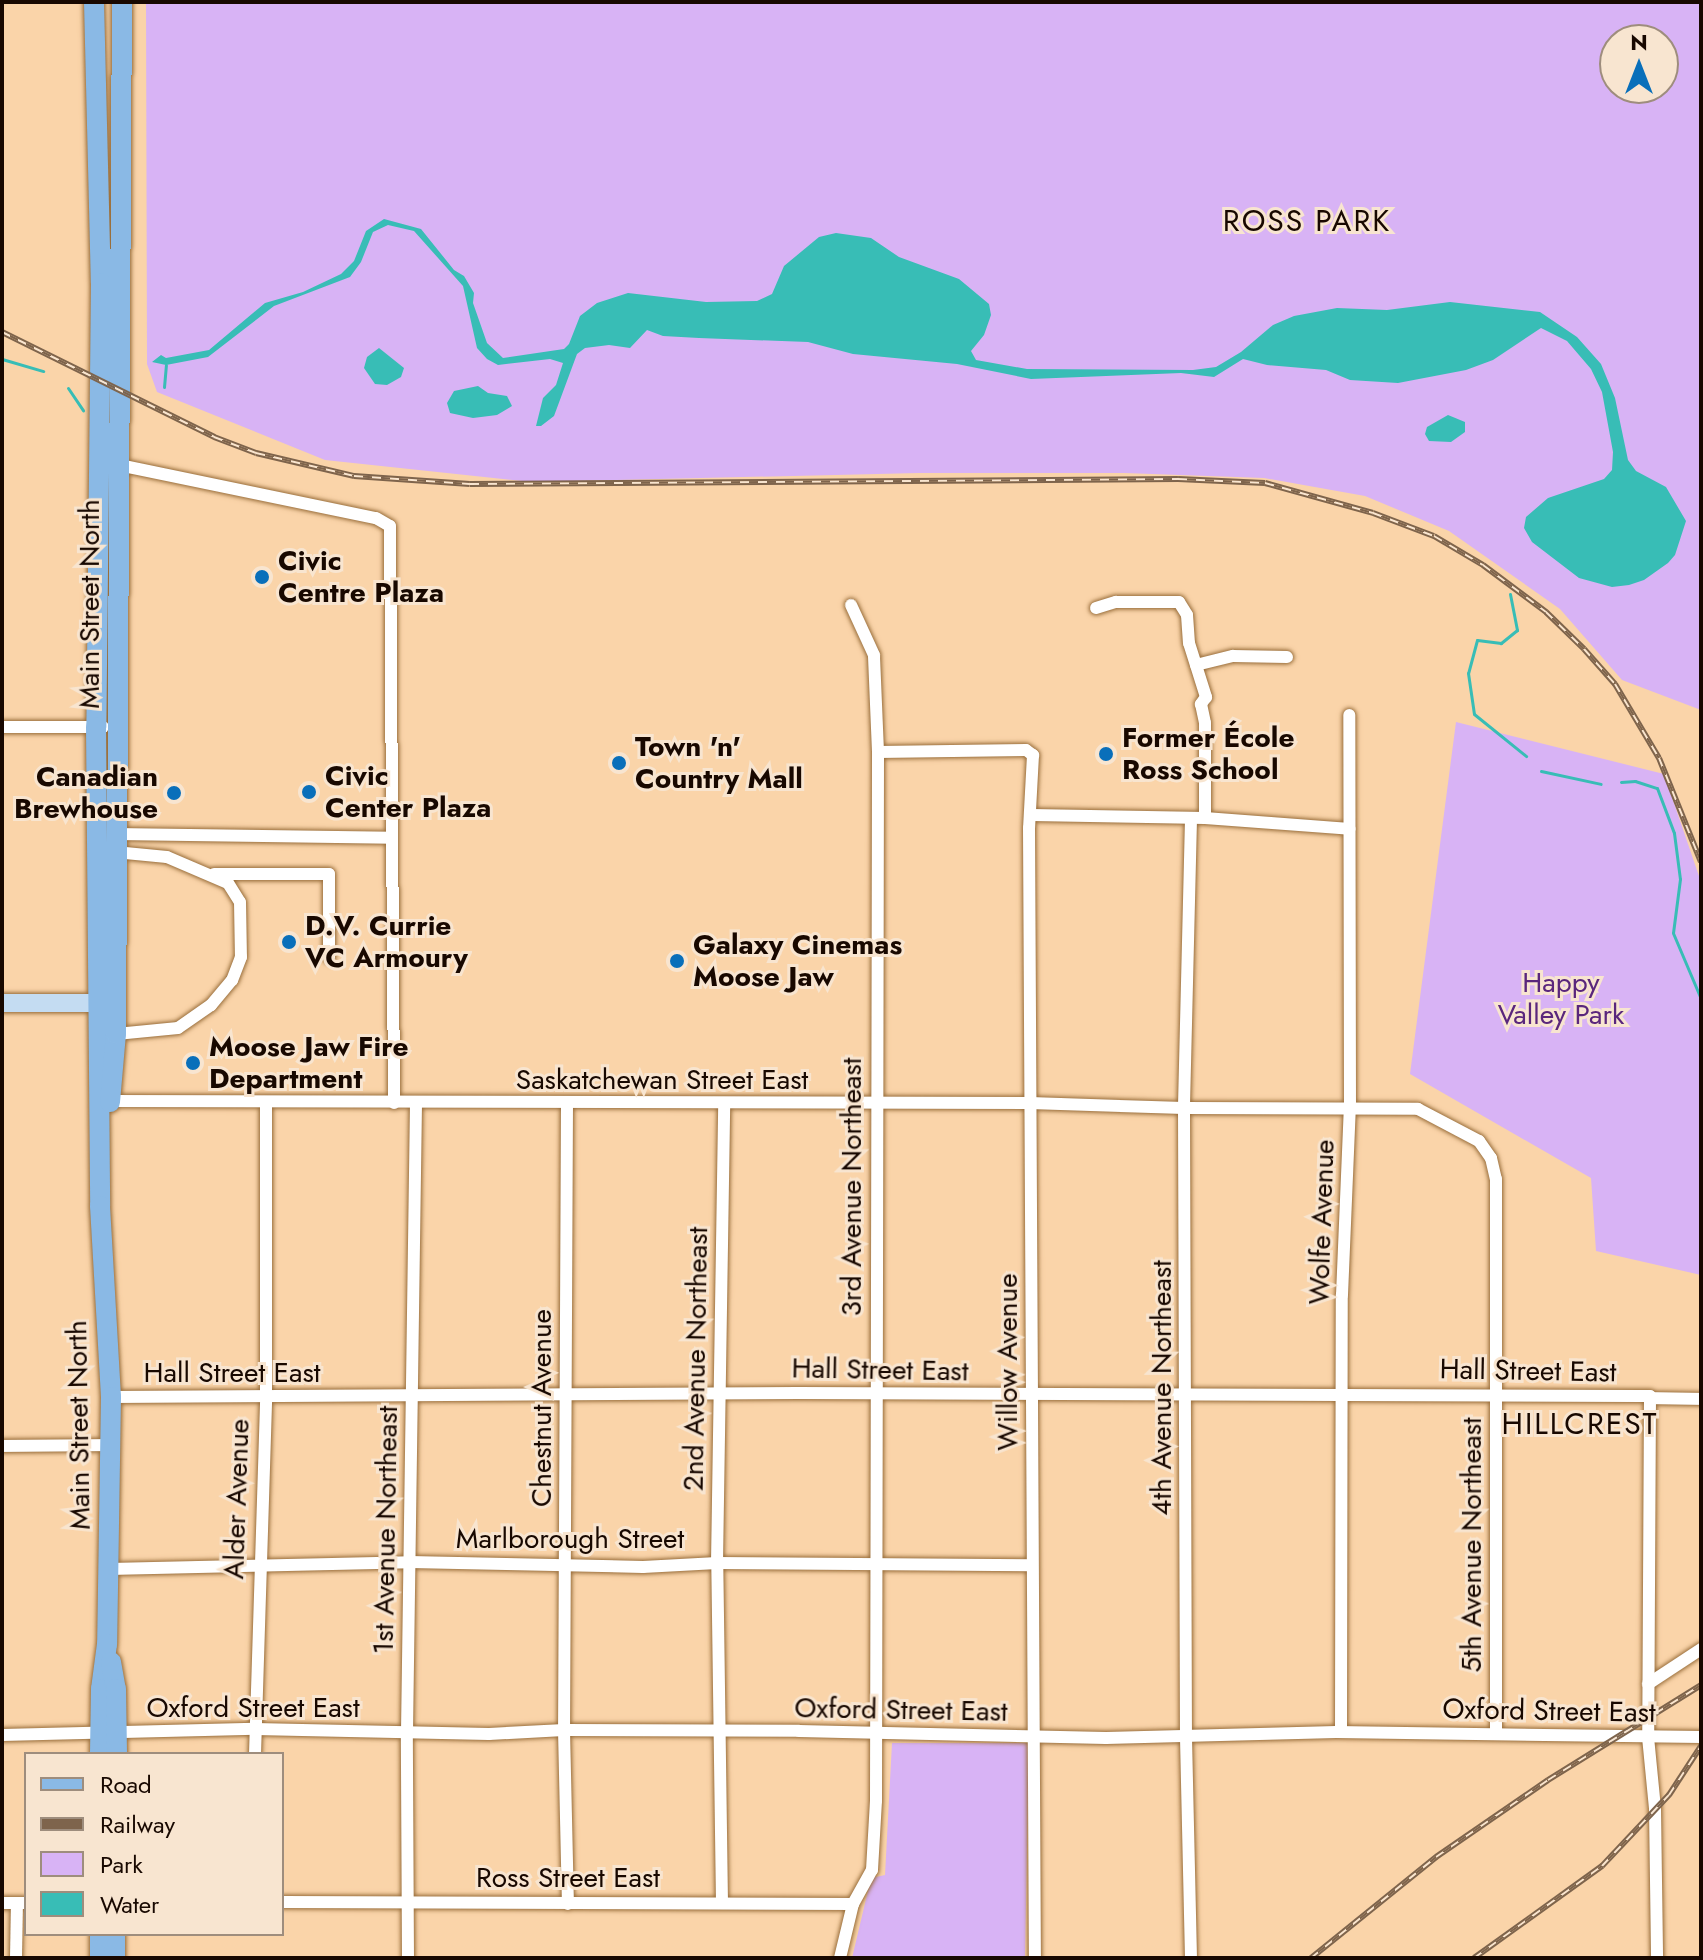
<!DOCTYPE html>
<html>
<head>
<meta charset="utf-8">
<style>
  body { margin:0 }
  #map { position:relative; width:1703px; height:1960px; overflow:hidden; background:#fad4a9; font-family:Jost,sans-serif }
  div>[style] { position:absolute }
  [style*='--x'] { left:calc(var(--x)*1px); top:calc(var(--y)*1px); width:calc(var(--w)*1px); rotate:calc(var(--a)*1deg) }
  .green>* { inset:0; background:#d8b3f5 }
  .water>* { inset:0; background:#38bdb6 }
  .stream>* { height:3px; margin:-1.5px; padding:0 1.5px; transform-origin:1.5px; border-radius:1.5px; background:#38bdb6 }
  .roads { filter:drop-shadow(0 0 2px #996e3b) drop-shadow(0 0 2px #996e3b) }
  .street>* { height:12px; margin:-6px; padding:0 6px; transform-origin:6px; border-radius:6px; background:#fff }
  .secondary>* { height:18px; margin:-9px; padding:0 9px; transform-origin:9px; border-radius:9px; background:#c4dcf2 }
  .primary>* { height:20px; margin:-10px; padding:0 10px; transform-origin:10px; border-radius:10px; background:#8ab9e5 }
  .rail>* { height:6px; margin-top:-3px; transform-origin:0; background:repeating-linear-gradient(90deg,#f8e5d0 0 9px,#7e644c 0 18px); box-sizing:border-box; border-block:2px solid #7e644c }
  .dots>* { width:22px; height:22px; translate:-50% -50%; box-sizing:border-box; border:4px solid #f8e5d0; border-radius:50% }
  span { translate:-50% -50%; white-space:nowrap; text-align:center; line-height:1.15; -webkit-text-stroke:6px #f8e5d0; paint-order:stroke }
  .poi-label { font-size:28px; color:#180800; font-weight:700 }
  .left { translate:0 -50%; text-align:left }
  .right { translate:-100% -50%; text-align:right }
  .street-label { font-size:28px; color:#180800 }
  .park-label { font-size:28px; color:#5a267c }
  .neighbourhood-label { font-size:30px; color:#180800; letter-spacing:2px }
  .frame { position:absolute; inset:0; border:4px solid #180800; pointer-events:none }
  .legend { position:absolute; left:24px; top:1752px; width:260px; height:184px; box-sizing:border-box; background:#f8e5d0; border:2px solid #9e8d7d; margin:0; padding:10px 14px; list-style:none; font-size:24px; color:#180800 }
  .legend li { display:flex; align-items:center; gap:16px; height:40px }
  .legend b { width:40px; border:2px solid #9e8d7d }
  .north { position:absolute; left:1599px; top:24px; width:80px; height:80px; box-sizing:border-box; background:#f8e5d0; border:2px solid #9e8d7d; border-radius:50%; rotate:0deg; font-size:22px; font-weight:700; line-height:32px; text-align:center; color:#180800 }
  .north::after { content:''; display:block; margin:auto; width:28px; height:36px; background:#096fba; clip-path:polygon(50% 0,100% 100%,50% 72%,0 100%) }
</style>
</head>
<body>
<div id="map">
  <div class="green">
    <div style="clip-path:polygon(evenodd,146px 2px,1701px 2px,1701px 710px,1622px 680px,1560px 609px,1449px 531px,1365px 496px,1264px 478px,1124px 473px,919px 473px,532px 482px,325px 460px,157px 392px,147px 364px,146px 2px,1615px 40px,1663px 40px,1663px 88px,1615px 88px,1615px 40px)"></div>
    <div style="clip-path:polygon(1456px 722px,1664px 774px,1701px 882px,1701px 1275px,1596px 1251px,1591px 1178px,1410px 1074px)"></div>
    <div style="clip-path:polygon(892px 1743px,1029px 1743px,1025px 1958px,852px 1958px,871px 1878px,885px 1875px)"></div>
  </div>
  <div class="water">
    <div style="clip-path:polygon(384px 219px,421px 229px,454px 270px,464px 276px,474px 293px,473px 303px,487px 343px,503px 358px,564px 349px,569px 344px,580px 316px,597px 303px,628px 293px,706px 302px,757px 301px,772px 294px,784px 266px,819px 237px,836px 233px,871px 238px,899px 257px,959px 279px,989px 304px,991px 315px,984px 335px,971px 351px,976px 360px,1027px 369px,1193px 370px,1216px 367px,1241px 352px,1273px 325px,1294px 316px,1337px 308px,1387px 310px,1450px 302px,1540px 312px,1577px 337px,1601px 364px,1615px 398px,1628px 460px,1636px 471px,1666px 487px,1686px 521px,1675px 555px,1668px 563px,1644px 580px,1629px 585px,1612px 587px,1579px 578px,1532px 542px,1524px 528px,1526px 517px,1548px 498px,1604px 479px,1612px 470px,1613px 452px,1602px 392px,1591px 369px,1567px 341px,1541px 328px,1493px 360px,1466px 370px,1398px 383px,1350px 380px,1326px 370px,1267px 365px,1243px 359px,1214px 377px,1181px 373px,1031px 379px,957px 364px,853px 354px,808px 342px,699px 338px,663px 336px,647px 330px,630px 348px,609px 345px,585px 348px,577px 354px,554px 416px,541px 426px,536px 426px,543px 398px,556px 385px,563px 363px,550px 359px,498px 365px,487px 359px,477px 348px,463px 286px,414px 231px,388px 225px,373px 232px,361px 262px,350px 277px,274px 306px,208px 357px,166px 365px,152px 362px,161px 355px,166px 358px,209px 350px,265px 303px,303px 292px,341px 274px,354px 261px,366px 231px)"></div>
    <div style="clip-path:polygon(379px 348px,404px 368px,401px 377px,387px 385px,375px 384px,364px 368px,367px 357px)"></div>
    <div style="clip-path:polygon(478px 386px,488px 393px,507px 396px,512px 406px,497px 415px,473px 418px,450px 413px,447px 403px,454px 391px)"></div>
    <div style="clip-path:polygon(1448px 415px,1465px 422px,1465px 432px,1451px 442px,1429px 441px,1425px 434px,1427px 427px)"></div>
  </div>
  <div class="stream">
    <div style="--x:2;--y:359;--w:43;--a:16.3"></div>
    <div style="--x:164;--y:387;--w:22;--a:-85"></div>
    <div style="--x:68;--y:388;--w:27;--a:56"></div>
    <div style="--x:1510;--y:594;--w:37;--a:79"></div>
    <div style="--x:1517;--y:630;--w:21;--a:141"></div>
    <div style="--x:1501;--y:643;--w:24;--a:-173"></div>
    <div style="--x:1477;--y:640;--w:34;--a:105"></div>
    <div style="--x:1468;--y:673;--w:41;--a:81.7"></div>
    <div style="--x:1474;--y:714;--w:67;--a:38.9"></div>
    <div style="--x:1541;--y:771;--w:61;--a:12.2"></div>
    <div style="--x:1621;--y:782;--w:14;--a:-4"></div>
    <div style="--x:1635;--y:781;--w:23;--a:18"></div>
    <div style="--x:1657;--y:788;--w:48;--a:69.3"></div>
    <div style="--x:1674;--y:833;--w:46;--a:82.6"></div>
    <div style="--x:1680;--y:879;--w:54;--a:97.4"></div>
    <div style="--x:1673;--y:933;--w:72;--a:67"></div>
  </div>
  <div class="roads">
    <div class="street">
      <div style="--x:119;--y:465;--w:262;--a:11.7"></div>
      <div style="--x:376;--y:518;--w:16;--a:30"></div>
      <div style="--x:390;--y:526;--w:577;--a:89.6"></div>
      <div style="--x:1096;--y:608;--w:21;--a:-17"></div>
      <div style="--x:1116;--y:602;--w:63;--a:0"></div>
      <div style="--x:1179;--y:602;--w:15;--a:58"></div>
      <div style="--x:1187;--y:615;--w:28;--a:86"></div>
      <div style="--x:1189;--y:643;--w:57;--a:72.5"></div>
      <div style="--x:1206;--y:697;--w:9;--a:126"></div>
      <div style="--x:1201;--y:704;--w:19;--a:78"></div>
      <div style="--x:1205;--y:723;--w:95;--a:90"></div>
      <div style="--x:1196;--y:665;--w:38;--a:-14"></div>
      <div style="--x:1233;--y:656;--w:54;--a:1.1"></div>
      <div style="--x:2;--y:727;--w:101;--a:0"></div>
      <div style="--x:878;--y:752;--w:148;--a:-0.8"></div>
      <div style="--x:1026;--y:750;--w:9;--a:36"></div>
      <div style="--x:1033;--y:755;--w:73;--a:93.1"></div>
      <div style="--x:1029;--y:828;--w:1130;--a:89.7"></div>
      <div style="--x:1032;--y:815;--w:173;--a:1"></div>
      <div style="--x:1205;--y:818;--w:145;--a:4.3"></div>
      <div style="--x:1191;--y:819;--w:289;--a:91.4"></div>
      <div style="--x:1184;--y:1108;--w:630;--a:89.82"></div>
      <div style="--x:1186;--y:1738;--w:220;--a:88.7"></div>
      <div style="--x:115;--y:834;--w:277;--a:0.8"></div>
      <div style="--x:115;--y:852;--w:52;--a:5.5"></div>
      <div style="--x:167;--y:857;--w:66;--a:23.1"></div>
      <div style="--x:228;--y:883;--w:22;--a:58"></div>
      <div style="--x:240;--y:902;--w:55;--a:89"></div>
      <div style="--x:241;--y:957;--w:25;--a:111"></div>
      <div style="--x:232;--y:980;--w:33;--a:130"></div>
      <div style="--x:211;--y:1005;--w:40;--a:145.1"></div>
      <div style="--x:178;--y:1028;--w:62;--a:174.5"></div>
      <div style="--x:214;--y:874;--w:115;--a:0"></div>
      <div style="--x:329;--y:874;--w:83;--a:90"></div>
      <div style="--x:106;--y:1101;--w:924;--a:0.12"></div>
      <div style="--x:1030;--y:1103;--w:154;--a:1.9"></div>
      <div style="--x:1184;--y:1108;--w:234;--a:0.2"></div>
      <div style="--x:1418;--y:1109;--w:69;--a:27.7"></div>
      <div style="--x:1479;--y:1141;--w:21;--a:55"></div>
      <div style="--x:1491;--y:1158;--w:22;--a:77"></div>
      <div style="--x:1496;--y:1179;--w:554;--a:90"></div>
      <div style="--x:567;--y:1104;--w:626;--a:90.27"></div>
      <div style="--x:564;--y:1730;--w:174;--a:88.7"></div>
      <div style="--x:111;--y:1397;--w:687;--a:-0.33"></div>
      <div style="--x:798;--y:1393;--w:852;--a:0.2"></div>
      <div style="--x:1650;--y:1396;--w:341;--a:90.3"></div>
      <div style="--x:1648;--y:1737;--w:72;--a:84.4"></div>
      <div style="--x:1655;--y:1809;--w:149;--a:89.2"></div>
      <div style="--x:1650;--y:1398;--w:51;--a:1.1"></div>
      <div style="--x:2;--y:1446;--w:108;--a:-0.5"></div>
      <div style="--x:109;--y:1569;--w:301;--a:-1.3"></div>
      <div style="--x:410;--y:1562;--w:233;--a:1.2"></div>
      <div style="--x:643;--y:1567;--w:74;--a:-3.1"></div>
      <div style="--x:717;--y:1563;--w:314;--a:0.4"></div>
      <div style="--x:1648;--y:1684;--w:64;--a:-33.4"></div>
      <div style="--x:1341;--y:1732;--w:437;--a:-89.9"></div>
      <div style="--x:1342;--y:1295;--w:187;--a:-87.6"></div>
      <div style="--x:1350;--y:1108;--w:393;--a:-90.1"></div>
      <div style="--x:2;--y:1735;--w:253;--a:-1.4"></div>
      <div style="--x:255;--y:1729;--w:234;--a:1.2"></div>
      <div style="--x:489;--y:1734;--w:75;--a:-3.1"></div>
      <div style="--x:564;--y:1730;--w:235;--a:0.2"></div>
      <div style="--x:799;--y:1731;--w:307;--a:1.3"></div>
      <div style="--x:1106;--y:1738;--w:230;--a:-1.5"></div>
      <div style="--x:1336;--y:1732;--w:365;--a:0.8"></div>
      <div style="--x:255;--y:1754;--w:357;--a:-88.2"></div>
      <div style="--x:266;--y:1397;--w:295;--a:-90"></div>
      <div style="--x:282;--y:1902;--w:571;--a:0.2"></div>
      <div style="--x:2;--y:1903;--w:24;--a:0"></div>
      <div style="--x:722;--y:1903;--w:340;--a:-90.8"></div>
      <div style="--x:717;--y:1563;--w:458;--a:-89.1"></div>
      <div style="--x:16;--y:1958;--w:55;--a:-89"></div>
      <div style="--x:408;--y:1958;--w:226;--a:-90.3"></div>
      <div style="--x:407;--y:1732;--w:629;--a:-89.18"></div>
      <div style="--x:840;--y:1958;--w:56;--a:-76.5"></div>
      <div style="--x:853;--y:1904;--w:39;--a:-61"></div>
      <div style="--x:872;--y:1870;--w:69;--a:-86.7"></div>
      <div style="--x:876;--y:1801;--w:1049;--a:-89.89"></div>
      <div style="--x:878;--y:752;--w:97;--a:-92.4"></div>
      <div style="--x:874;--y:655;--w:55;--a:-114.7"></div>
    </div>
    <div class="secondary">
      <div style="--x:2;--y:1003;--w:111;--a:0"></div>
    </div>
    <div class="primary">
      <div style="--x:94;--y:2;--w:281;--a:88.6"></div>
      <div style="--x:101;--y:283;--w:444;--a:90.6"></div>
      <div style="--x:96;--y:727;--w:479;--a:89.5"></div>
      <div style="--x:100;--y:1206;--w:191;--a:86.7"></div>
      <div style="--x:111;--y:1397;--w:247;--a:90.9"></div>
      <div style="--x:107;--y:1644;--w:45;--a:97.6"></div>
      <div style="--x:101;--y:1689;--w:65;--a:90.9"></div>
      <div style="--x:110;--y:1102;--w:68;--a:-85"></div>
      <div style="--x:116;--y:1034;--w:1032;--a:-89.67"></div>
      <div style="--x:111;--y:1662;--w:27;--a:80"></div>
      <div style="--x:116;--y:1689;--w:65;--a:89.1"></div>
      <div style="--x:100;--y:1934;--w:24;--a:90"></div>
      <div style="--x:115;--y:1958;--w:24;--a:-90"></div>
    </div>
  </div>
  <div class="rail">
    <div style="--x:2;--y:332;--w:237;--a:26.3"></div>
    <div style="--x:214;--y:437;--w:45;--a:20.9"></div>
    <div style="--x:256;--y:453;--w:101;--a:13.2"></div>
    <div style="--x:354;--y:476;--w:116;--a:3.9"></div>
    <div style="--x:470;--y:484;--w:708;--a:-0.4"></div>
    <div style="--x:1178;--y:479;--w:87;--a:2.6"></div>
    <div style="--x:1265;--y:483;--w:112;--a:15.5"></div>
    <div style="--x:1373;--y:513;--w:65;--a:20.7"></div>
    <div style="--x:1434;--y:536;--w:57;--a:30.6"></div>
    <div style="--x:1483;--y:565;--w:79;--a:36.7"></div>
    <div style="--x:1546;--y:612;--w:53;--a:44.2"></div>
    <div style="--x:1584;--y:649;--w:47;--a:48.5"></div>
    <div style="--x:1615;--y:684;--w:86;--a:59.3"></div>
    <div style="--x:1659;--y:758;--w:112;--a:68"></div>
    <div style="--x:1311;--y:1958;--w:161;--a:-38.9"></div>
    <div style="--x:1436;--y:1857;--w:136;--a:-34.5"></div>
    <div style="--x:1548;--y:1780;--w:180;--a:-31.8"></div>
    <div style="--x:1474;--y:1958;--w:158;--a:-35.7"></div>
    <div style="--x:1602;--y:1866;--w:98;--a:-46.7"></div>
    <div style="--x:1669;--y:1795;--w:59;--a:-56.9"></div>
  </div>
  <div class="dots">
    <div style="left:262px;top:577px;background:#096fba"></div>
    <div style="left:1106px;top:754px;background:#096fba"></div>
    <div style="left:619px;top:763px;background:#096fba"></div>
    <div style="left:309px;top:792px;background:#096fba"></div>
    <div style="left:174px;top:793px;background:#096fba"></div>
    <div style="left:289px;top:942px;background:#096fba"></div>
    <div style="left:677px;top:961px;background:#096fba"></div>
    <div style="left:193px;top:1063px;background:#096fba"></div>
  </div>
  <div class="poi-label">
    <span class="left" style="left:278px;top:577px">Civic<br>Centre Plaza</span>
    <span class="left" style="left:1122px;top:754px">Former École<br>Ross School</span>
    <span class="left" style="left:635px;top:763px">Town 'n'<br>Country Mall</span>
    <span class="left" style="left:325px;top:792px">Civic<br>Center Plaza</span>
    <span class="right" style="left:158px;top:793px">Canadian<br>Brewhouse</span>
    <span class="left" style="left:305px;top:942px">D.V. Currie<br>VC Armoury</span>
    <span class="left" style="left:693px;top:961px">Galaxy Cinemas<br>Moose Jaw</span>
    <span class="left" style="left:209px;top:1063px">Moose Jaw Fire<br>Department</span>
  </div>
  <div class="street-label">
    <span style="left:90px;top:604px;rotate:-90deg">Main Street North</span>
    <span style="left:662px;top:1080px">Saskatchewan Street East</span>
    <span style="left:852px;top:1187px;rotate:-90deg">3rd Avenue Northeast</span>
    <span style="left:1322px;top:1222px;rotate:-88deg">Wolfe Avenue</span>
    <span style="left:696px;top:1359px;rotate:-89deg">2nd Avenue Northeast</span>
    <span style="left:1008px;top:1362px;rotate:-90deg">Willow Avenue</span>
    <span style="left:880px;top:1370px;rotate:1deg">Hall Street East</span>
    <span style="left:1528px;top:1371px;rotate:1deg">Hall Street East</span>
    <span style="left:232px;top:1373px">Hall Street East</span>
    <span style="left:1162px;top:1388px;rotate:-90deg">4th Avenue Northeast</span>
    <span style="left:542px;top:1408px;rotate:-90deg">Chestnut Avenue</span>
    <span style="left:79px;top:1425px;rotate:-91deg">Main Street North</span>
    <span style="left:237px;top:1499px;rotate:-88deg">Alder Avenue</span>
    <span style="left:386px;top:1530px;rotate:-89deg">1st Avenue Northeast</span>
    <span style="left:570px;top:1539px">Marlborough Street</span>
    <span style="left:1472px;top:1545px;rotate:-90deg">5th Avenue Northeast</span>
    <span style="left:253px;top:1708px">Oxford Street East</span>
    <span style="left:901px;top:1710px;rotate:1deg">Oxford Street East</span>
    <span style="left:1549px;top:1711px;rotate:1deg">Oxford Street East</span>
    <span style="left:568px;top:1878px">Ross Street East</span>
  </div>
  <div class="park-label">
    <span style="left:1561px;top:999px">Happy<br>Valley Park</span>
  </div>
  <div class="neighbourhood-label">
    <span style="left:1307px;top:221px">ROSS PARK</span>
    <span style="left:1580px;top:1424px">HILLCREST</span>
  </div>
  <div class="frame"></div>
  <ul class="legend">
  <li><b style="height:10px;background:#8ab9e5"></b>Road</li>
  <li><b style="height:10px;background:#7e644c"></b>Railway</li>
  <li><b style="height:22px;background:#d8b3f5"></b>Park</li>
  <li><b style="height:22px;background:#38bdb6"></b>Water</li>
  </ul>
  <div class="north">N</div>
</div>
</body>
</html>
